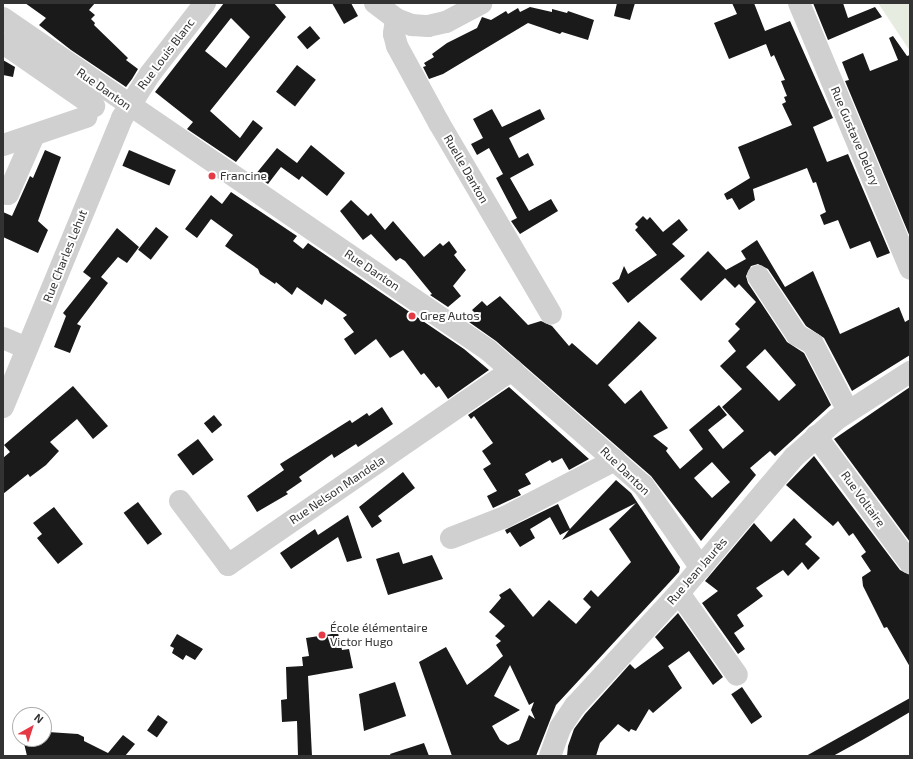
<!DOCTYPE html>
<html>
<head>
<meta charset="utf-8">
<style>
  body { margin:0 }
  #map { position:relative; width:913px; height:759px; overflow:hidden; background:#fff; font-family:"Exo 2",sans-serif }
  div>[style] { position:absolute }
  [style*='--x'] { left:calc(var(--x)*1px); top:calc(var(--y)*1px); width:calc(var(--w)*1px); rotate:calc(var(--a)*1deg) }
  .green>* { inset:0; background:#e6ecdf }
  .building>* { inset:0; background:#1a1a1a; transform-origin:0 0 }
  .minor>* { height:22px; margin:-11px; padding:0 11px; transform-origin:11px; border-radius:11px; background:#d0d0d0 }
  .dots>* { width:11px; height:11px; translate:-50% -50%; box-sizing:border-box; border:2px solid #fff; border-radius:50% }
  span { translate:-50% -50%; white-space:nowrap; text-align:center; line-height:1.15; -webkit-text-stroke:4px #fff; paint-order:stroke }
  .street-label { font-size:12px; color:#333 }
  .poi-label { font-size:12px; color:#333 }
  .left { translate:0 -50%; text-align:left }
  .frame { position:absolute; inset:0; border:4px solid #333; pointer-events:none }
  .north { position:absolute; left:12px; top:707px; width:40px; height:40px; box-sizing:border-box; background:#fff; border:1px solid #adadad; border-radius:50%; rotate:39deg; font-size:11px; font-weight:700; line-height:16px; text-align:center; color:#333 }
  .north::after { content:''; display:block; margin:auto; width:14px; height:18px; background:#e63946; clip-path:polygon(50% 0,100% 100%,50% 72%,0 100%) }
</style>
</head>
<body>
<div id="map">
  <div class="green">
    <div style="clip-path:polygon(878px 3px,910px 3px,910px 51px)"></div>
  </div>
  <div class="building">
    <div style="clip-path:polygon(25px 3px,95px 3px,89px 10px,95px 15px,91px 19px,95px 23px,94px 25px,128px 58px,126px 60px,138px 69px,132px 79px,126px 87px,71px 50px,39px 25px,46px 18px)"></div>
    <div style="clip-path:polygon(evenodd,224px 3px,274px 3px,286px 17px,210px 111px,240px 138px,253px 120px,263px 128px,236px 162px,187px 129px,193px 122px,155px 92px,224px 3px,231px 18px,250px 37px,226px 68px,205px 51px,231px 18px)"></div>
    <div style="clip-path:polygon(332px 3px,351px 3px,358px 16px,344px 24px)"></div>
    <div style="clip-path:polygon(617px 3px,635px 3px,630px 20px,614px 16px)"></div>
    <div style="clip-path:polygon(732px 3px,754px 3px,765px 31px,790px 21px,833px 118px,813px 127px,827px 162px,848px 154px,890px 253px,877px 258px,870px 241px,850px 249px,838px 220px,824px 225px,820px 215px,826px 212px,816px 182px,813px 183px,807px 168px,753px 189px,755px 200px,739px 210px,732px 198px,727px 200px,724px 194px,750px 178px,738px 147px,792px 125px,782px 104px,786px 102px,784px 97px,787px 96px,781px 81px,785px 80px,774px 55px,771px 57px,766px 44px,729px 59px,714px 23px,737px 14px)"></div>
    <div style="clip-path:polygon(813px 3px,843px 3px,848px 18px,875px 7px,882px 17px,828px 40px)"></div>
    <div style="clip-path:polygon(530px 7px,552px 12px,552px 9px,567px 13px,568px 11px,594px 20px,588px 40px,562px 32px,560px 34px,528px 23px,443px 74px,429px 79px,423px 67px,426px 66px,424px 63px,434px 57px,432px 54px,447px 43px,477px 28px,482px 17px,491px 20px,506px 11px,508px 14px,518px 8px,520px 12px)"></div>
    <div style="left:310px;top:26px;width:16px;height:17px;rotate:50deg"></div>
    <div style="clip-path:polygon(893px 36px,907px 56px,910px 55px,910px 237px,845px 81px,849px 80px,842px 62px,863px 53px,870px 71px,898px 60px,889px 38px)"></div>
    <div style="clip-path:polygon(3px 60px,15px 67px,13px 77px,3px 75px)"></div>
    <div style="left:297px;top:65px;width:24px;height:34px;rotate:38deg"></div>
    <div style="clip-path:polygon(492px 109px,502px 127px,540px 109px,545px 119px,509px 138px,519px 158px,528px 153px,534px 165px,510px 178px,529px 211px,551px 199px,558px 211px,520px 234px,511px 221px,517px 218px,496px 178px,503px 174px,489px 148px,477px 155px,471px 144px,483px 138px,473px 119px)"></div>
    <div style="clip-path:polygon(311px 145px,345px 173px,327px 196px,302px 176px,299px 180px,281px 167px,268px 184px,255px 175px,277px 148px,297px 163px)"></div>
    <div style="clip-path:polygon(45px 150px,61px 157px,38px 221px,48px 230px,38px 253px,3px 237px,3px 212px,12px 216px,30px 176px,33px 178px)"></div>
    <div style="left:129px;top:150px;width:51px;height:17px;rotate:23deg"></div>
    <div style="clip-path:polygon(231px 192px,297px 236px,293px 241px,303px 249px,308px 243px,464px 349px,489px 370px,448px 399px,439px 386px,436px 388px,424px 373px,421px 375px,403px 350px,390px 358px,376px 339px,355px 355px,344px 339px,354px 332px,343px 318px,347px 315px,325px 299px,322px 305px,297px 287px,292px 295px,276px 282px,275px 284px,260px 274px,258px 269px,225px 246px,233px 235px,211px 219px,197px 238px,185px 229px,211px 195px,222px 204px)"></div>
    <div style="clip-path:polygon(351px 200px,368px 216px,371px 213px,385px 230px,393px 221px,424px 257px,440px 243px,443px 246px,449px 241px,457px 252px,454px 255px,466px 270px,453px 286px,461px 296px,448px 307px,430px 295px,432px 294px,405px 261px,400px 258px,396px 261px,371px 234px,363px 240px,340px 211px)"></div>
    <div style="clip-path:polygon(643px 216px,647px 220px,650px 217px,663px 232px,679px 219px,688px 230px,672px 244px,685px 256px,628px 303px,612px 283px,619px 279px,624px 266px,628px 274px,657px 255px,635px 230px,638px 227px,635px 224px)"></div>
    <div style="left:156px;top:227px;width:16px;height:29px;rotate:38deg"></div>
    <div style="clip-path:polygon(117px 228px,139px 247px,127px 263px,118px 257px,101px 277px,108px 283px,77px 324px,81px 326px,70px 353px,54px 347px,66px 316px,63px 313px,91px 278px,83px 272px)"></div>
    <div style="clip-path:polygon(evenodd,757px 240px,785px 287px,813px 271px,840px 334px,899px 307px,905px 322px,910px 319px,910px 355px,852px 391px,824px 338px,806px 326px,768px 269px,758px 264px,751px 266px,746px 276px,748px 283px,787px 342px,804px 353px,831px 405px,775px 456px,770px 451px,750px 468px,756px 475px,701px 541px,651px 476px,496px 341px,469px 322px,477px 315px,472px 310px,482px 301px,487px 306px,500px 296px,528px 325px,541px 321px,552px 326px,569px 346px,572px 343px,597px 365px,639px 321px,657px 338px,608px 385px,625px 404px,641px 390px,668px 428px,653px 436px,668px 448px,666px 451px,680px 469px,703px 449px,689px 430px,719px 405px,727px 415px,708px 430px,723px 449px,744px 431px,722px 407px,742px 389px,720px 366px,736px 351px,728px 341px,740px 329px,735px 324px,756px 302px,739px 284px,735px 288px,725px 278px,701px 301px,680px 279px,708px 251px,726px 270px,746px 259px,741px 251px,757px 240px,765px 349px,796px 385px,779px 401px,746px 367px,765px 349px,757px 240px,712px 462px,730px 482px,712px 498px,694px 478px,712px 462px)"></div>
    <div style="clip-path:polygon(73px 386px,108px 426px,93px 439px,77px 419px,50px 442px,59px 451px,46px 465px,30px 477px,28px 474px,3px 494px,3px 458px,10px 452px,4px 445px)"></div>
    <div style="clip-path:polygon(509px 387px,589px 459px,569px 470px,562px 458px,552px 463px,550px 460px,525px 474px,531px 484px,518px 490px,521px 495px,493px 508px,487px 496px,497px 491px,483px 469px,491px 464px,482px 451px,493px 443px,474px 416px,471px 419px,468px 415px)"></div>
    <div style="clip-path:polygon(910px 387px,910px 542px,834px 439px)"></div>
    <div style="clip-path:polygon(382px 407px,393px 424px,358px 447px,356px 444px,334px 458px,332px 454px,299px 477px,302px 481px,286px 492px,288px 494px,257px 512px,247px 496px,284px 470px,280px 464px,350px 420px,352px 423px,367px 413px,369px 416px)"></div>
    <div style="left:214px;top:415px;width:13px;height:13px;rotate:51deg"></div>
    <div style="left:198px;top:439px;width:26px;height:26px;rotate:53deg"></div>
    <div style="clip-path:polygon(814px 456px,900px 570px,910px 575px,910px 667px,887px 627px,884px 628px,863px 586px,862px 577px,871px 571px,861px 556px,866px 552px,853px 533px,849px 536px,838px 521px,833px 526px,786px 485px)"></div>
    <div style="clip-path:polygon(403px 472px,415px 488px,378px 516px,382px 521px,372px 528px,359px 507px)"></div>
    <div style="clip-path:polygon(evenodd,616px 480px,631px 493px,680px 567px,679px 572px,556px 705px,536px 756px,452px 756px,419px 662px,446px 647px,467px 685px,489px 668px,503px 656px,496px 645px,501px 641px,495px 636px,505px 626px,489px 612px,501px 598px,499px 595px,510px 588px,533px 617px,549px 600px,576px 624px,591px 607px,583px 599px,591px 590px,598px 597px,631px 562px,609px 529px,636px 503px,562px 540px,569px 530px,560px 535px,550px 517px,530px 529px,535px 538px,520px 547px,510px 532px,507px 534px,505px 530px,558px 504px,570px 529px,616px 480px,510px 665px,529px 705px,534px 702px,531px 710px,535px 719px,529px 715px,519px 740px,508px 745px,500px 740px,492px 726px,520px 710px,494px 696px,510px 665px)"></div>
    <div style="left:138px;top:502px;width:40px;height:18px;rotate:53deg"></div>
    <div style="clip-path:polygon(54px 507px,83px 544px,58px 564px,37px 538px,42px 534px,33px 523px)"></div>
    <div style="clip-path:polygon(348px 515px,362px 558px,347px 562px,338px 537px,291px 569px,280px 553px,315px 529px,318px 535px)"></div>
    <div style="clip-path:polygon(794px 518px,812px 537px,805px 544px,820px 558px,808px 570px,802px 562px,788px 576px,783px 570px,756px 588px,763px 596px,737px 615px,744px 626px,734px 633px,745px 649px,738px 654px,702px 603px,718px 591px,705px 581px,754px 523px,771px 542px)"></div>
    <div style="clip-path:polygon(399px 552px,403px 564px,432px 555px,443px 579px,388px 595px,376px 559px)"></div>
    <div style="clip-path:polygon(678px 613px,723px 677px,713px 685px,689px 651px,668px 666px,682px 688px,653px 713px,649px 709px,636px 731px,631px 729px,629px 732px,618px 724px,600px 743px,596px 756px,567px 756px,568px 746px,574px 729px,585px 714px,630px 664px,635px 669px,664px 648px,655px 637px)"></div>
    <div style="clip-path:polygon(338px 633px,342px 650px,349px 649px,353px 668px,308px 676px,312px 756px,298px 756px,297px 721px,282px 722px,281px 700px,287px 699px,286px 667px,303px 666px,302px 657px,309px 656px,306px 638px)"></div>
    <div style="clip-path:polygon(177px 634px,203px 649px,195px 660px,186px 655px,183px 660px,172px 653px,174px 648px,170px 646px)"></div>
    <div style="clip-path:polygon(395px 682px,406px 716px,364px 731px,359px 694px)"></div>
    <div style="left:742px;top:687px;width:36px;height:13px;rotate:56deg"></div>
    <div style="clip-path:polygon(910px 698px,910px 712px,864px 739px,833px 756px,806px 756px)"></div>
    <div style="left:158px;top:715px;width:12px;height:19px;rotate:35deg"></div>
    <div style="clip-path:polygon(48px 732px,78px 734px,84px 737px,84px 741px,108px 753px,123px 735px,135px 744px,125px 756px,27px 756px,23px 739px,48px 739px)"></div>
    <div style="clip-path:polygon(424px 743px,429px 756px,391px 756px,390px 754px)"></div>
  </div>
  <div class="minor">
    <div style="--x:375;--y:3;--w:26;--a:37"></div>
    <div style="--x:396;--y:19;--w:17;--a:21"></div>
    <div style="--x:412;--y:25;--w:16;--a:4"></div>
    <div style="--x:428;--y:26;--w:18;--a:-13"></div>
    <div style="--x:446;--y:22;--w:40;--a:-28"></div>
    <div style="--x:799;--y:3;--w:288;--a:67.3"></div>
    <div style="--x:3;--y:18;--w:588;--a:34.39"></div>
    <div style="--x:488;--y:350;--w:206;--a:41.1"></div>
    <div style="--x:643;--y:485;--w:101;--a:55.1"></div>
    <div style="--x:396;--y:19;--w:15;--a:98"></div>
    <div style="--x:394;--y:34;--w:12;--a:76"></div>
    <div style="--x:397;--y:46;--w:88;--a:61.4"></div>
    <div style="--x:439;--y:123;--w:221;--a:59.6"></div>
    <div style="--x:3;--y:43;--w:111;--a:34.7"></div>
    <div style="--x:3;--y:145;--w:88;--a:-18.6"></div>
    <div style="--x:3;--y:193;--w:5;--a:11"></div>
    <div style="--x:8;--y:194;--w:64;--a:-66.2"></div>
    <div style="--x:758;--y:276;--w:71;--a:56.5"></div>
    <div style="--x:797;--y:335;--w:18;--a:29"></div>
    <div style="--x:813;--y:344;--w:76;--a:62.4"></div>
    <div style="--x:3;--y:338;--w:26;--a:23"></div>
    <div style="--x:3;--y:407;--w:313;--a:-67.6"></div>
    <div style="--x:122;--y:118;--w:52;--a:-57.5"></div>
    <div style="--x:150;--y:74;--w:90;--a:-52.2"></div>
    <div style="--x:816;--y:436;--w:158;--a:53.5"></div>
    <div style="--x:180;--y:501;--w:80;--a:53.1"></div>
    <div style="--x:228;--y:565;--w:345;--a:-34.5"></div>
    <div style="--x:451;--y:538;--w:58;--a:-21.3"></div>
    <div style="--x:505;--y:517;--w:124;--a:-27.4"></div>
    <div style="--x:679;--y:593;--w:100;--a:54.7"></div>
    <div style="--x:550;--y:756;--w:30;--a:-70"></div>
    <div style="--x:560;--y:728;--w:27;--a:-56"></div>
    <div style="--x:575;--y:706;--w:154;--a:-47.4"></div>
    <div style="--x:679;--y:593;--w:178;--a:-49.8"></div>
    <div style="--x:794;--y:457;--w:57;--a:-41.5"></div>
    <div style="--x:837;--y:419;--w:87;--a:-32.8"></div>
  </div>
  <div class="dots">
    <div style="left:212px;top:176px;background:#e63946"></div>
    <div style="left:412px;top:316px;background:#e63946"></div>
    <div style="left:322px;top:635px;background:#e63946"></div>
  </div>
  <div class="street-label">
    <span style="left:166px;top:54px;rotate:-53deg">Rue Louis Blanc</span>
    <span style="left:104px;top:89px;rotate:35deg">Rue Danton</span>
    <span style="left:855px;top:136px;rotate:67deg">Rue Gustave Delory</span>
    <span style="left:466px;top:169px;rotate:60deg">Ruelle Danton</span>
    <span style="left:65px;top:256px;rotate:-68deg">Rue Charles Lehut</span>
    <span style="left:372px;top:270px;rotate:34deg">Rue Danton</span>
    <span style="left:625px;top:471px;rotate:44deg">Rue Danton</span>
    <span style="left:337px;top:490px;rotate:-34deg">Rue Nelson Mandela</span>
    <span style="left:863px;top:499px;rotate:54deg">Rue Voltaire</span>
    <span style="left:697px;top:571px;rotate:-49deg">Rue Jean Jaurès</span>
  </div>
  <div class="poi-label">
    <span class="left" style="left:220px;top:176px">Francine</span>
    <span class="left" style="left:420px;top:316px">Greg Autos</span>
    <span class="left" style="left:330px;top:635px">École élémentaire<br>Victor Hugo</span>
  </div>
  <div class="frame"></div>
  <div class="north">N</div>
</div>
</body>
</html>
